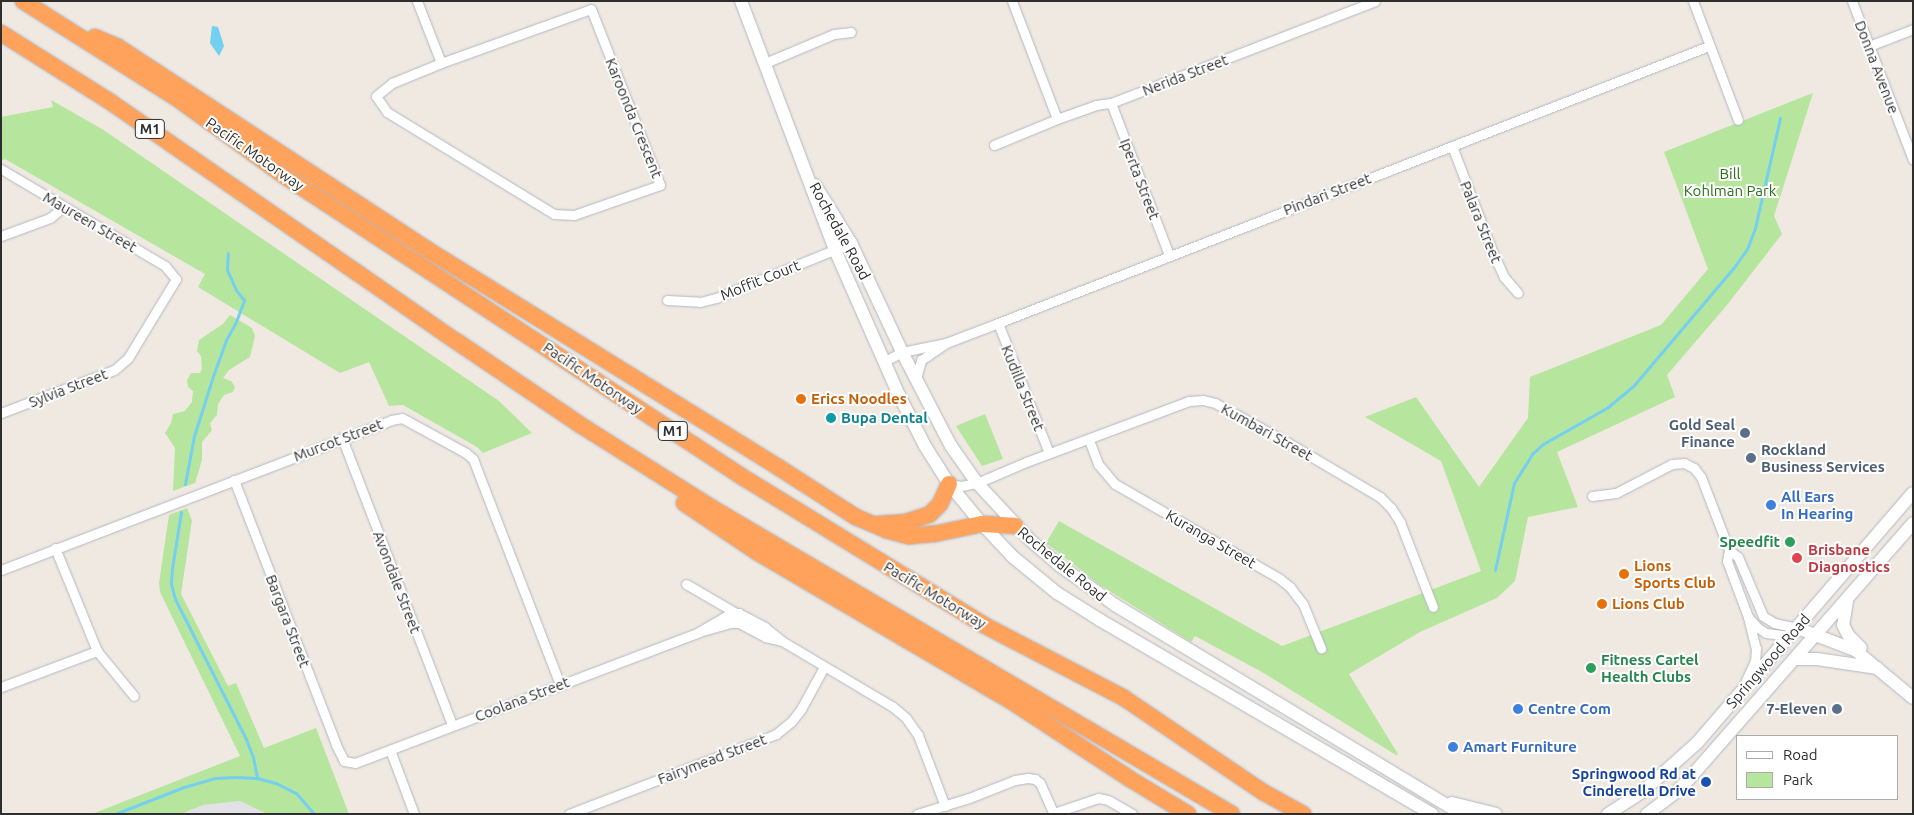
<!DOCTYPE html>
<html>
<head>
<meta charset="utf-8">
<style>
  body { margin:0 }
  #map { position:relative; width:1914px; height:815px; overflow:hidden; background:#efe9e1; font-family:Ubuntu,sans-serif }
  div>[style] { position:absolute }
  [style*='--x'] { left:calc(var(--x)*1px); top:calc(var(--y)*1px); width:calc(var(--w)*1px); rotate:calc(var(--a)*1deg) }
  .industrial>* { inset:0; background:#e3e1e8 }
  .green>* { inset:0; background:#b6e59e }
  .water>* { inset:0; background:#75cff0 }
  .stream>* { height:3px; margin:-1.5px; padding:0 1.5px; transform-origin:1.5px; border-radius:1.5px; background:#75cff0 }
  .roads { filter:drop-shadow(0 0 1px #b4b7c1) drop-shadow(0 0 1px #b4b7c1) }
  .street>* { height:9px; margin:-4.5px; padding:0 4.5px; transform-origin:4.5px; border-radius:4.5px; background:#fff }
  .secondary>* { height:12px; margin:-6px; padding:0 6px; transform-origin:6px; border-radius:6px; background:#fff }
  .highway>* { height:16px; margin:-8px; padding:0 8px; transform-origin:8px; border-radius:8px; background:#ffa35c }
  .dots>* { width:14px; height:14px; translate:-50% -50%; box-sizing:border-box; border:2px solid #fff; border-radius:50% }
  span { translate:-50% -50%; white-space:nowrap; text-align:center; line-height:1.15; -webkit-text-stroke:4px #fff; paint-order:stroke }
  .shield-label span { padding:1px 4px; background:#fff; border:1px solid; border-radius:4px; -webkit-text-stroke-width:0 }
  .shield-label { font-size:14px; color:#2e2e2e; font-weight:700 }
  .street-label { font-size:15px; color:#2e2e2e }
  .park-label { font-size:15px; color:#2c6e1b }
  .food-label { font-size:15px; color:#c56008; font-weight:700 }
  .left { translate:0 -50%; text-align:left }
  .culture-label { font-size:15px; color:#0d838f; font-weight:700 }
  .service-label { font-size:15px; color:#4e5e75; font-weight:700 }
  .right { translate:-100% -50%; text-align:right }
  .shop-label { font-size:15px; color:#366cbe; font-weight:700 }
  .leisure-label { font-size:15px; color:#27864d; font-weight:700 }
  .health-label { font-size:15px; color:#be3a42; font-weight:700 }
  .transit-label { font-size:15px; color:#164399; font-weight:700 }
  .frame { position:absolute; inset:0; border:2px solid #2e2e2e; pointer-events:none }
  .legend { position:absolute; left:1736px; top:735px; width:162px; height:65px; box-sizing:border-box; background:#fff; border:1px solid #ababab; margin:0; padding:6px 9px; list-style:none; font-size:15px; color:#2e2e2e }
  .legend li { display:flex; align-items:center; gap:10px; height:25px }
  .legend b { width:25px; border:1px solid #ababab }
</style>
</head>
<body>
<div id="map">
  <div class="industrial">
    <div style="clip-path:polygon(240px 801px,267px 814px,181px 814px,203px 805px)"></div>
  </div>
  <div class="green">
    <div style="clip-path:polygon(1813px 93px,1774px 216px,1782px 234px,1727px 305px,1667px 375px,1675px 397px,1557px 452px,1578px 507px,1528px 517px,1515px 581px,1497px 598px,1420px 632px,1349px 674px,1398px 754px,1396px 755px,1262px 672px,1195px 636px,1191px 642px,1100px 585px,1046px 543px,1059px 521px,1282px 646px,1481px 571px,1441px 461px,1365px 417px,1416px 397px,1479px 487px,1528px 418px,1530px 377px,1661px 325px,1708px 269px,1664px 152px)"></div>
    <div style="clip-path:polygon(51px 100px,102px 129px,499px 401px,532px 433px,483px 453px,477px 447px,403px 405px,389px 406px,369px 362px,340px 373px,198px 287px,205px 274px,5px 159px,1px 161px,1px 117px,53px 107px)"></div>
    <div style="clip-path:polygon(230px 315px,252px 328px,255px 336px,250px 357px,229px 370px,223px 378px,231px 381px,235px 387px,233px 392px,224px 395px,218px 404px,217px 415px,210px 423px,212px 430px,202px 442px,202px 460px,195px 483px,173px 491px,175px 448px,165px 433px,171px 423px,173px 414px,185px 411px,192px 402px,193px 391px,188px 387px,187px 380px,191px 373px,200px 373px,202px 369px,201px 356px,197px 351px,199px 340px,223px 324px)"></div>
    <div style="clip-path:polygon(985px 414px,1003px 459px,982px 466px,956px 426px)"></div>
    <div style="clip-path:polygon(187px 508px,192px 520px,181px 594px,228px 686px,236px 683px,264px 748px,316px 728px,349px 814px,267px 814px,240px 801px,203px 805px,181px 814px,92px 814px,240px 756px,160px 592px,159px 583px,169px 515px)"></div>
  </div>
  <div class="water">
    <div style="clip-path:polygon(212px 26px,218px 27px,224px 46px,219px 56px,210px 43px)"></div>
  </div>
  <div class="stream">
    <div style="--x:185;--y:484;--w:49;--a:-79.4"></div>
    <div style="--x:194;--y:436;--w:63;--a:-72.4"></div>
    <div style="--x:213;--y:376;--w:38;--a:-70"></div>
    <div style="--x:226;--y:340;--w:18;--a:-61"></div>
    <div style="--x:235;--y:324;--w:26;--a:-69"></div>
    <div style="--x:244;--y:300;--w:13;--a:-129"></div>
    <div style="--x:236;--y:290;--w:22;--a:-114"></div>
    <div style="--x:227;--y:270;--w:17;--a:-87"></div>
    <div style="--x:181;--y:512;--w:57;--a:99.1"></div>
    <div style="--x:172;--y:568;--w:16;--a:94"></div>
    <div style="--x:171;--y:584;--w:16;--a:75"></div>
    <div style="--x:175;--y:599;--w:157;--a:63.1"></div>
    <div style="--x:246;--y:739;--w:19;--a:69"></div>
    <div style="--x:253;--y:757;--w:21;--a:79"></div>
    <div style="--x:1495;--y:570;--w:89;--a:-77.7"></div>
    <div style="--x:1514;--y:483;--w:36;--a:-58"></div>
    <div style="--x:1533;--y:453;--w:13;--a:-42"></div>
    <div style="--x:1543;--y:444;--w:75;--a:-29.6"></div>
    <div style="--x:1608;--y:407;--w:35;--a:-40"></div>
    <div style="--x:1635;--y:384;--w:155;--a:-49.7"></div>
    <div style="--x:1735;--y:266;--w:21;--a:-55"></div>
    <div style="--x:1747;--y:249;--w:22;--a:-69"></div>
    <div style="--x:1755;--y:228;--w:113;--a:-77.2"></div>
    <div style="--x:115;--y:814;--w:74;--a:-21.4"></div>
    <div style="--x:184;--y:787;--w:32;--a:-16"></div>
    <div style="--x:215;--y:778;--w:20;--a:-3"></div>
    <div style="--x:235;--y:777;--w:22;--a:3"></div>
    <div style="--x:257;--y:778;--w:20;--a:15"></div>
    <div style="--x:276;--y:783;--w:22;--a:27"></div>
    <div style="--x:296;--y:793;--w:28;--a:49"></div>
  </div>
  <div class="roads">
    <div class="street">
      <div style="--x:417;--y:1;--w:66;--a:68.8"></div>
      <div style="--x:1012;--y:1;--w:126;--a:69.1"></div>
      <div style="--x:1693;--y:1;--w:127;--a:69.3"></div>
      <div style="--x:1852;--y:1;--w:170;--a:69"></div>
      <div style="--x:591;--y:9;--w:189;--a:68.6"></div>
      <div style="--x:660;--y:185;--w:91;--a:160.8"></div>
      <div style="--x:574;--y:215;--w:20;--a:-177"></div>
      <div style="--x:554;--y:214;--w:196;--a:-148.6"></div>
      <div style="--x:387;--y:112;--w:19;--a:-125"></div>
      <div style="--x:376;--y:96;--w:21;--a:-39"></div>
      <div style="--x:392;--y:83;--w:53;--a:-22.2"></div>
      <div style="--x:441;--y:63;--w:159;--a:-19.8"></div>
      <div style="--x:1869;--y:46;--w:47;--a:-21.1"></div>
      <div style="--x:765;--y:63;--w:75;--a:-22.8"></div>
      <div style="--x:834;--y:34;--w:17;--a:-7"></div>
      <div style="--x:1111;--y:103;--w:163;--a:69.1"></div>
      <div style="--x:994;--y:145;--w:68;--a:-22.4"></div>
      <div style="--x:1057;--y:119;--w:41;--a:-19.7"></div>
      <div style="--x:1096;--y:105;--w:15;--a:-8"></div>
      <div style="--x:1111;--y:103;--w:283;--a:-21.1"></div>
      <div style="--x:1452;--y:146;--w:112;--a:69.1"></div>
      <div style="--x:1492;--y:251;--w:29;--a:65"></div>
      <div style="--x:1504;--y:277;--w:21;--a:49"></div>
      <div style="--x:1;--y:169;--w:191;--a:30.6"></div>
      <div style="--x:165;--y:266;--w:17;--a:50"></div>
      <div style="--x:176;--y:279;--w:92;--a:121.3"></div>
      <div style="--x:128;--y:358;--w:18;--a:139"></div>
      <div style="--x:114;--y:370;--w:121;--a:159.2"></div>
      <div style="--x:1;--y:236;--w:52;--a:-20.2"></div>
      <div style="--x:50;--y:218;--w:17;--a:-40"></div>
      <div style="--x:667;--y:300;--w:33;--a:3"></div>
      <div style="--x:700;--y:302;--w:16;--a:-14"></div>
      <div style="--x:716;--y:298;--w:146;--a:-22.2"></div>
      <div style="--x:998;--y:323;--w:140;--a:68.6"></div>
      <div style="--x:885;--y:361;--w:19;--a:-28"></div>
      <div style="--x:902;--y:352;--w:45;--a:-11.6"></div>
      <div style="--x:946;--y:343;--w:56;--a:-21"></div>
      <div style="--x:998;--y:323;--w:763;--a:-21.29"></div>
      <div style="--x:916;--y:379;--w:20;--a:-75"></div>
      <div style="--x:921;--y:360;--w:30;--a:-34"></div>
      <div style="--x:342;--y:438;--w:307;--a:69"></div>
      <div style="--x:1089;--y:440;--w:26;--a:69"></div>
      <div style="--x:1098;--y:464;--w:26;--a:50"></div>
      <div style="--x:1115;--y:484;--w:190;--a:29.9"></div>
      <div style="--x:1280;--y:579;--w:13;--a:39"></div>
      <div style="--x:1290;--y:587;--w:21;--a:53"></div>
      <div style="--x:1303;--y:604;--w:48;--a:67.8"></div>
      <div style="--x:234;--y:480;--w:284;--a:68.9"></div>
      <div style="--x:336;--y:745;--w:18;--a:63"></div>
      <div style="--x:344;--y:761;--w:11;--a:10"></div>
      <div style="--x:355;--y:763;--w:368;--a:-20.8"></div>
      <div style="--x:699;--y:632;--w:33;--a:-16"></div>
      <div style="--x:731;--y:623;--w:8;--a:0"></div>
      <div style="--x:739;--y:623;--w:30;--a:28"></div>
      <div style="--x:765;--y:637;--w:17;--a:13"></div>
      <div style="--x:782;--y:641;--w:22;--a:-141"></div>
      <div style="--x:765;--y:627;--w:30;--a:-152"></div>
      <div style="--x:739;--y:613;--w:11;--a:170"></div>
      <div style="--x:728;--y:615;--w:34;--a:150"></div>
      <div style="--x:949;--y:484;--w:12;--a:9"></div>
      <div style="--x:961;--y:486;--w:16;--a:-11"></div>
      <div style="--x:977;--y:483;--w:53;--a:-23.2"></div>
      <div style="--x:1026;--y:462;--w:174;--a:-20.5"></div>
      <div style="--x:1189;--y:401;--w:14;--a:-4"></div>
      <div style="--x:1203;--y:400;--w:12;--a:14"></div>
      <div style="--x:1215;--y:403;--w:80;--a:28.5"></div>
      <div style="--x:1285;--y:441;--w:110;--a:30.5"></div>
      <div style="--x:1380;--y:497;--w:16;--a:45"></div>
      <div style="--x:1391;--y:508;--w:17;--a:57"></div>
      <div style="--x:1400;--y:522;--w:91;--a:68.8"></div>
      <div style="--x:1592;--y:496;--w:24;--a:-7"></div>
      <div style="--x:1616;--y:493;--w:63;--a:-27.4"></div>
      <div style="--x:1672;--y:464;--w:12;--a:-5"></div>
      <div style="--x:1684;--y:463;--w:11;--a:27"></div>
      <div style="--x:1694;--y:468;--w:11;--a:52"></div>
      <div style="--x:1701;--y:477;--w:78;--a:69"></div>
      <div style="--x:1729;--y:550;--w:11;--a:38"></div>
      <div style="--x:1738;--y:557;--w:64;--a:67"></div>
      <div style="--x:1763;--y:616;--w:13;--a:32"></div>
      <div style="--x:1774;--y:623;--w:24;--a:12"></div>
      <div style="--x:55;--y:548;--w:111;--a:67.8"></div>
      <div style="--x:97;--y:651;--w:58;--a:50.6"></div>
      <div style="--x:1729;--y:550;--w:11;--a:100"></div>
      <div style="--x:1727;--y:561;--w:60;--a:69.4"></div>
      <div style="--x:1748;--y:617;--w:32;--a:76"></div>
      <div style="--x:1756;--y:648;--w:13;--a:94"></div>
      <div style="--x:1755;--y:661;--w:23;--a:115"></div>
      <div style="--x:1;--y:570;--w:418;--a:-21"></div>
      <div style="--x:391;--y:420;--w:11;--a:-10"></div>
      <div style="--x:402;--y:418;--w:73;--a:28.7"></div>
      <div style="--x:466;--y:453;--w:9;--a:41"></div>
      <div style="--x:473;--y:459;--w:241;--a:68.9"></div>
      <div style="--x:686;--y:584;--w:58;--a:30.1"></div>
      <div style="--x:736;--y:613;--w:2;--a:90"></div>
      <div style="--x:1749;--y:618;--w:13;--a:48"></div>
      <div style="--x:1758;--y:628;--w:9;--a:32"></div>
      <div style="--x:1766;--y:633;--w:24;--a:7"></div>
      <div style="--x:782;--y:641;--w:129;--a:30.7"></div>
      <div style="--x:893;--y:707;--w:17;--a:40"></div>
      <div style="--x:906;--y:718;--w:21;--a:55"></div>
      <div style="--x:918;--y:735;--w:76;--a:69.2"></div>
      <div style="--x:1;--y:687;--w:103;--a:-20.6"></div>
      <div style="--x:390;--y:750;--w:68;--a:69.4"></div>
      <div style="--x:1054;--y:813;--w:46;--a:-18.8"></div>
      <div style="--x:1098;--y:798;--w:10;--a:11"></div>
      <div style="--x:1108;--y:800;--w:28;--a:30"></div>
      <div style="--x:569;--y:814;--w:222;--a:-21.1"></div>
      <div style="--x:776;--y:734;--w:19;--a:-39"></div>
      <div style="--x:791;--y:722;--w:16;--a:-52"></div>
      <div style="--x:801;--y:709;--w:48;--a:-61.3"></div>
      <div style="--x:917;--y:814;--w:54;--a:-17.1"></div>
      <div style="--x:969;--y:798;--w:49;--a:-21.4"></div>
      <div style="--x:1015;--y:780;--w:13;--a:-9"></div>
      <div style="--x:1028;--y:778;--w:7;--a:8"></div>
      <div style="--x:1035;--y:779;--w:6;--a:39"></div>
      <div style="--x:1040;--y:783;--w:34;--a:66"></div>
    </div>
    <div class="secondary">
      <div style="--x:741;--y:1;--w:266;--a:69.3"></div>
      <div style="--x:835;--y:250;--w:158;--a:66.2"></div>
      <div style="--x:899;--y:395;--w:57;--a:63"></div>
      <div style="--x:925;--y:446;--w:45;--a:57.7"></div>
      <div style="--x:949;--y:484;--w:52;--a:50.5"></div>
      <div style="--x:982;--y:524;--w:45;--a:46.8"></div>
      <div style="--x:1013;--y:557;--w:57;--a:39.3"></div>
      <div style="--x:1057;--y:593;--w:51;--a:32.1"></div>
      <div style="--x:1100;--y:620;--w:385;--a:30.3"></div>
      <div style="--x:815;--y:185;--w:68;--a:58.2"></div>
      <div style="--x:851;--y:243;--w:120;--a:64.9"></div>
      <div style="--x:902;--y:352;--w:106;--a:62.5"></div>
      <div style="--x:951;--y:446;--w:45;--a:54.9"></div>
      <div style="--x:977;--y:483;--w:76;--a:47.1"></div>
      <div style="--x:1029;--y:539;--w:40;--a:41"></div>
      <div style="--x:1059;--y:565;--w:69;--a:35.5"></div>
      <div style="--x:1115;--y:605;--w:405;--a:31.1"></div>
      <div style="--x:1847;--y:601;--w:24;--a:99"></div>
      <div style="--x:1843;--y:625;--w:11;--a:63"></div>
      <div style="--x:1848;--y:635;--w:18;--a:45"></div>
      <div style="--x:1797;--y:628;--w:62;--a:20.8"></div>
      <div style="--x:1855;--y:650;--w:75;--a:39.6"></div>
      <div style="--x:1796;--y:659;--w:21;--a:0"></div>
      <div style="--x:1817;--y:659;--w:61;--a:8.5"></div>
      <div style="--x:1452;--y:803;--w:45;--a:14"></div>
      <div style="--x:1608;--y:814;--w:40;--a:-32.9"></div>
      <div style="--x:1642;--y:792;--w:74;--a:-41.7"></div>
      <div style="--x:1697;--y:743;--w:330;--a:-49.2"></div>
      <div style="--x:1647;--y:814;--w:38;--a:-37"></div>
      <div style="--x:1677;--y:791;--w:17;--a:-45"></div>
      <div style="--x:1689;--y:779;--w:340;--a:-48.8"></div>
    </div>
    <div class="highway">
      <div style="--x:23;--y:1;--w:180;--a:32.3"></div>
      <div style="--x:175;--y:97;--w:133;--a:35.8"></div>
      <div style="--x:283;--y:175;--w:548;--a:33.31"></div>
      <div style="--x:741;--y:476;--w:285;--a:31.5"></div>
      <div style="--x:984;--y:625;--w:158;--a:27.5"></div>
      <div style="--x:1124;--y:698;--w:168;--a:34.1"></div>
      <div style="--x:1263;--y:792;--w:46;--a:28.8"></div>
      <div style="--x:1;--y:33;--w:131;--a:32.2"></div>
      <div style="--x:112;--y:103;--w:418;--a:34.7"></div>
      <div style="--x:456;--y:341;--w:152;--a:34"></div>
      <div style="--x:582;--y:426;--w:154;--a:32.2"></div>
      <div style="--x:712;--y:508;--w:603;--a:30.48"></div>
      <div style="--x:95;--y:37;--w:25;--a:23"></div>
      <div style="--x:118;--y:47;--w:371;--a:33.2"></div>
      <div style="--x:428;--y:250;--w:412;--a:31.8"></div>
      <div style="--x:778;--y:467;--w:93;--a:32.7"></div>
      <div style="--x:856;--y:517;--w:33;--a:23"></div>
      <div style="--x:886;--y:530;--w:24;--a:15"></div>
      <div style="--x:909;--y:536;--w:25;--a:-5"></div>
      <div style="--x:934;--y:534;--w:49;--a:-11.8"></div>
      <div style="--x:982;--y:524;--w:33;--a:3"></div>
      <div style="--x:684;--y:503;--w:88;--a:33.9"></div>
      <div style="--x:757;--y:552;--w:294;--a:30.4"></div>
      <div style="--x:1011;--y:701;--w:142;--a:33.2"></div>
      <div style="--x:1130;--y:779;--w:68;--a:31.1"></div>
      <div style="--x:879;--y:524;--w:27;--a:-4"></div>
      <div style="--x:906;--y:522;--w:25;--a:-18"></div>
      <div style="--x:930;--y:514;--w:14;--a:-45"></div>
      <div style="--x:940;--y:504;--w:22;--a:-66"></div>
    </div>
  </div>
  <div class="dots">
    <div style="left:801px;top:399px;background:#e8710a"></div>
    <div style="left:831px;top:418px;background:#0f9aa8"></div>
    <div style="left:1745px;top:433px;background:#5c6f8a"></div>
    <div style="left:1751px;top:458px;background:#5c6f8a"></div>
    <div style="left:1771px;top:505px;background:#3f7fe0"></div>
    <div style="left:1790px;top:542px;background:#2e9e5b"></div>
    <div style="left:1797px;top:558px;background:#e0444e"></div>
    <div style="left:1624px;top:574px;background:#e8710a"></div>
    <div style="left:1602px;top:604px;background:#e8710a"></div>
    <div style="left:1591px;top:668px;background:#2e9e5b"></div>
    <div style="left:1518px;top:709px;background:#3f7fe0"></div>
    <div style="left:1837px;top:709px;background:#5c6f8a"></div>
    <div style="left:1453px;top:747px;background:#3f7fe0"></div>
    <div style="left:1706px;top:782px;background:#1a4fb4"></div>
  </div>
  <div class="shield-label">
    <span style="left:150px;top:129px">M1</span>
    <span style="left:673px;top:431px">M1</span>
  </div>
  <div class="street-label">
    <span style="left:1877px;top:67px;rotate:69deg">Donna Avenue</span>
    <span style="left:1185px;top:75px;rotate:-21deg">Nerida Street</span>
    <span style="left:634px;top:118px;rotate:68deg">Karoonda Crescent</span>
    <span style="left:255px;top:154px;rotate:35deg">Pacific Motorway</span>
    <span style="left:1140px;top:179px;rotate:69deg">Iperta Street</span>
    <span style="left:1327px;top:194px;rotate:-21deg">Pindari Street</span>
    <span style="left:90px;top:222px;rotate:30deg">Maureen Street</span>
    <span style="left:1481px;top:222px;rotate:68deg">Palara Street</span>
    <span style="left:840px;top:231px;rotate:61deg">Rochedale Road</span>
    <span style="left:760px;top:280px;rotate:-22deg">Moffit Court</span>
    <span style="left:593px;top:378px;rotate:34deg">Pacific Motorway</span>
    <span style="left:68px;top:388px;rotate:-21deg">Sylvia Street</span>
    <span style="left:1023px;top:388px;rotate:68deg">Kudilla Street</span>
    <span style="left:1267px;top:432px;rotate:29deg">Kumbari Street</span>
    <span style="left:338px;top:440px;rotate:-21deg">Murcot Street</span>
    <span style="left:1211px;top:539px;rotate:30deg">Kuranga Street</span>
    <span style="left:1062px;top:564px;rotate:39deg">Rochedale Road</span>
    <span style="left:397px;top:582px;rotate:69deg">Avondale Street</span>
    <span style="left:935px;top:595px;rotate:31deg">Pacific Motorway</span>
    <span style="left:288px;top:621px;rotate:69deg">Bargara Street</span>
    <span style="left:1768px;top:661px;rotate:-49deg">Springwood Road</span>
    <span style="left:522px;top:699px;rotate:-21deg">Coolana Street</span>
    <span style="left:712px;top:759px;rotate:-21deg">Fairymead Street</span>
  </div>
  <div class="park-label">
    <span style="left:1730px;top:182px">Bill<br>Kohlman Park</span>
  </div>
  <div class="food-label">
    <span class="left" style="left:811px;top:399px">Erics Noodles</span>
    <span class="left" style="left:1634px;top:574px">Lions<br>Sports Club</span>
    <span class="left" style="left:1612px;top:604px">Lions Club</span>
  </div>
  <div class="culture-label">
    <span class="left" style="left:841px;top:418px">Bupa Dental</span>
  </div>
  <div class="service-label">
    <span class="right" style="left:1735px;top:433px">Gold Seal<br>Finance</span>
    <span class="left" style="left:1761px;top:458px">Rockland<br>Business Services</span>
    <span class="right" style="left:1827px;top:709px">7-Eleven</span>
  </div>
  <div class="shop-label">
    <span class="left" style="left:1781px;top:505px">All Ears<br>In Hearing</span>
    <span class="left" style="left:1528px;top:709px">Centre Com</span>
    <span class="left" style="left:1463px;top:747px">Amart Furniture</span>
  </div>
  <div class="leisure-label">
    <span class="right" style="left:1780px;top:542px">Speedfit</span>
    <span class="left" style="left:1601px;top:668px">Fitness Cartel<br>Health Clubs</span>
  </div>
  <div class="health-label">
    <span class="left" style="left:1808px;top:558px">Brisbane<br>Diagnostics</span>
  </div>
  <div class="transit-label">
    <span class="right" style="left:1696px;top:782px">Springwood Rd at<br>Cinderella Drive</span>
  </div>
  <div class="frame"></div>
  <ul class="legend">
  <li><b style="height:6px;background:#fff"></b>Road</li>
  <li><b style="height:14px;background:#b6e59e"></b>Park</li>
  </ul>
</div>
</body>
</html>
